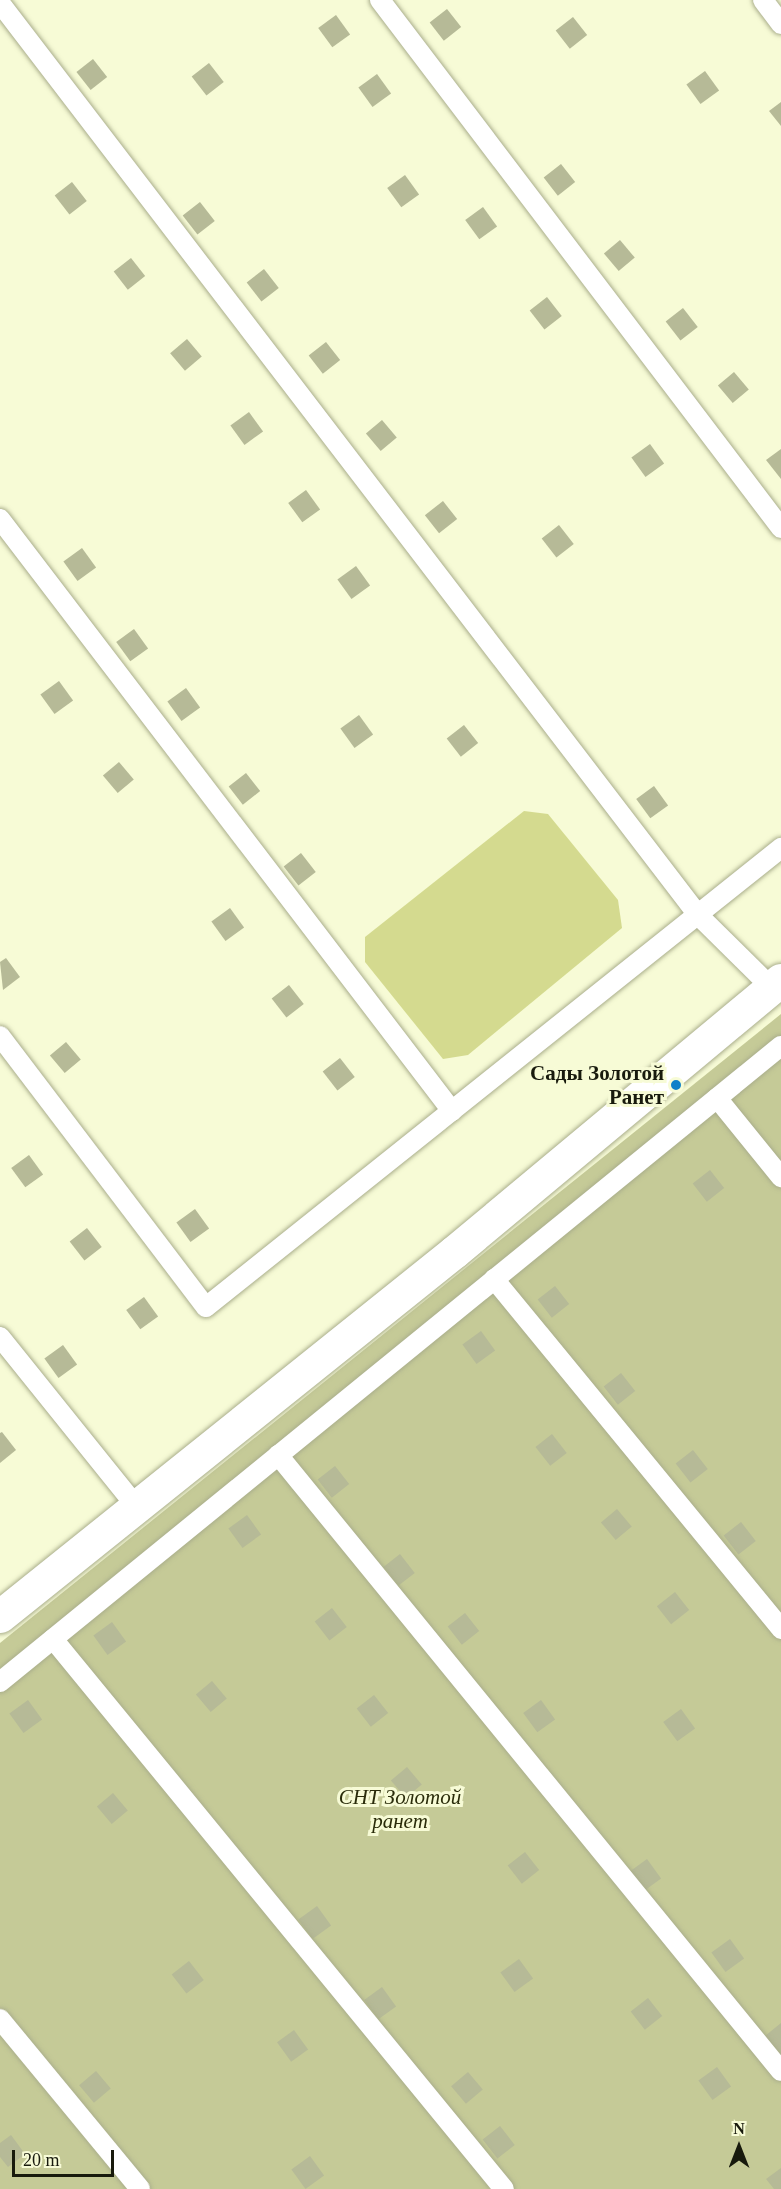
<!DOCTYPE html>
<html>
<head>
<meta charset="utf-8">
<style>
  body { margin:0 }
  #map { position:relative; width:781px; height:2189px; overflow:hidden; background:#f7fbd6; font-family:Georgia,serif }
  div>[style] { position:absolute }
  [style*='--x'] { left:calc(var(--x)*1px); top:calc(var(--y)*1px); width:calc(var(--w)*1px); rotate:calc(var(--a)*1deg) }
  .green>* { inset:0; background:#c5ca97 }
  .water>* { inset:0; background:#d4da8f }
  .building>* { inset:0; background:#b6ba97; transform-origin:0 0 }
  .roads { filter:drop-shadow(0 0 2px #aaae8c) drop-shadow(0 0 2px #aaae8c) }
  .service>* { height:20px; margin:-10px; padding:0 10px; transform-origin:10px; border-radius:10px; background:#fff }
  .minor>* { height:33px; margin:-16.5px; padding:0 16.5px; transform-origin:16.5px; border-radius:16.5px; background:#fff }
  .dots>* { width:16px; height:16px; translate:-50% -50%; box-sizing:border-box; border:3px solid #f7fbd6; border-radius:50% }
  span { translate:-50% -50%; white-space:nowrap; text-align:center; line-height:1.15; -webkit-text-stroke:6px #f7fbd6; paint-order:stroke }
  .poi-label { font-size:21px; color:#181a0d; font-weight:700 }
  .right { translate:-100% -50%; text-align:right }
  .park-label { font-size:21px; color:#2a2c0a; font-style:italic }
  .north { position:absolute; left:709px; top:2117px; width:60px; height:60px; -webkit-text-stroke:4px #f7fbd6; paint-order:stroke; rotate:0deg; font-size:16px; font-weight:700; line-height:24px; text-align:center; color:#181a0d }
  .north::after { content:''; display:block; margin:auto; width:21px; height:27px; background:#181a0d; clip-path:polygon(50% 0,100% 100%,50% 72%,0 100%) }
  .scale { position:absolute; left:12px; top:2150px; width:102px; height:27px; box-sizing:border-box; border:3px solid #181a0d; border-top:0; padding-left:8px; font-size:18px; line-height:21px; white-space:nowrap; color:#181a0d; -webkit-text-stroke:4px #f7fbd6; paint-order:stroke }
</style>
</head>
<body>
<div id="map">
  <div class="green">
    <div style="clip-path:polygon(781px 1014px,781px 2189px,0 2189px,0 1643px)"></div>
  </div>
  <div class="water">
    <div style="clip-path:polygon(524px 811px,548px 814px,618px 900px,622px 928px,468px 1055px,443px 1059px,365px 962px,365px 937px)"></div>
  </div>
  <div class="building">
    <div style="left:447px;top:9px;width:23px;height:22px;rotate:52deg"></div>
    <div style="left:336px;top:15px;width:24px;height:22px;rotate:54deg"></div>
    <div style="left:573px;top:17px;width:23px;height:22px;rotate:52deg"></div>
    <div style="left:93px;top:59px;width:23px;height:21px;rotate:52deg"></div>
    <div style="left:209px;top:63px;width:24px;height:22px;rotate:52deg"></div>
    <div style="left:705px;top:71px;width:24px;height:23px;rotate:54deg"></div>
    <div style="left:377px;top:74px;width:24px;height:23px;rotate:54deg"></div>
    <div style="clip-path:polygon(781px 102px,781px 126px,769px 111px)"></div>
    <div style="left:561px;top:164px;width:23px;height:22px;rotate:52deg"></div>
    <div style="left:405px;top:175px;width:24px;height:22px;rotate:54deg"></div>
    <div style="left:72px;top:182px;width:24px;height:22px;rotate:52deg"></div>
    <div style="left:200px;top:202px;width:24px;height:22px;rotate:52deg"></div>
    <div style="left:483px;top:207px;width:24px;height:22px;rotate:54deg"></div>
    <div style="left:620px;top:240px;width:23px;height:21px;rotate:50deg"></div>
    <div style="left:131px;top:258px;width:23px;height:22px;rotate:52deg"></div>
    <div style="left:264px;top:269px;width:24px;height:22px;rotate:52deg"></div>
    <div style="left:547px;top:297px;width:24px;height:22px;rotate:52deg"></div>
    <div style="left:683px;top:308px;width:24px;height:22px;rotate:52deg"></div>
    <div style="left:187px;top:339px;width:23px;height:22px;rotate:50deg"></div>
    <div style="left:326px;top:342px;width:23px;height:22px;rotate:52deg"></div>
    <div style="left:734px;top:372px;width:23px;height:21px;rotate:50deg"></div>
    <div style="left:249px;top:412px;width:24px;height:23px;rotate:54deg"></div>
    <div style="left:382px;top:420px;width:23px;height:21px;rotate:50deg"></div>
    <div style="left:650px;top:444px;width:24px;height:23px;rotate:54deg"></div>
    <div style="clip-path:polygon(781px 449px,781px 479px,766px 460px)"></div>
    <div style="left:306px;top:490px;width:24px;height:22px;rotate:54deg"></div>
    <div style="left:443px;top:501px;width:23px;height:23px;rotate:52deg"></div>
    <div style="left:559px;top:525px;width:24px;height:22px;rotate:52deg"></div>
    <div style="left:82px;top:548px;width:24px;height:23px;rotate:54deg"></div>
    <div style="left:356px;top:566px;width:24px;height:23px;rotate:54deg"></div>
    <div style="left:134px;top:629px;width:24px;height:22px;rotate:54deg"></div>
    <div style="left:59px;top:681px;width:24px;height:23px;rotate:54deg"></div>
    <div style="left:186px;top:688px;width:24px;height:23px;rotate:54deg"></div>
    <div style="left:359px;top:715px;width:24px;height:23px;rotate:54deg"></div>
    <div style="left:464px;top:725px;width:23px;height:22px;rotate:52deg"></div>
    <div style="left:119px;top:762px;width:23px;height:21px;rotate:50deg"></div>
    <div style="left:246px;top:773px;width:23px;height:22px;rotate:52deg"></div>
    <div style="left:654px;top:786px;width:24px;height:22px;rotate:54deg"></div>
    <div style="left:301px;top:853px;width:24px;height:22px;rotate:52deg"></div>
    <div style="left:230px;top:908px;width:24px;height:23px;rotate:54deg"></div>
    <div style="clip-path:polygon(6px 958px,20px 977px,3px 990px,0 962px)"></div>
    <div style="left:289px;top:985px;width:24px;height:22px;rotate:52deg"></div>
    <div style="left:66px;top:1042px;width:23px;height:21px;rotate:50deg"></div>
    <div style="left:340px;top:1058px;width:24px;height:22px;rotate:52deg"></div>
    <div style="left:29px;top:1155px;width:24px;height:22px;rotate:54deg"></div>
    <div style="left:710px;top:1170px;width:23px;height:22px;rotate:52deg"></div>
    <div style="left:195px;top:1209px;width:24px;height:23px;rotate:54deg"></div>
    <div style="left:87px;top:1228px;width:24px;height:22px;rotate:52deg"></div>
    <div style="left:555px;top:1286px;width:23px;height:22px;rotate:52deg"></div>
    <div style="left:144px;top:1297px;width:24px;height:22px;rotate:54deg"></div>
    <div style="left:481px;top:1331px;width:24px;height:23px;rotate:54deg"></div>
    <div style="left:63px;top:1345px;width:24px;height:23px;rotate:54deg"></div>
    <div style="left:621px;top:1373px;width:23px;height:22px;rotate:52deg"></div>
    <div style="clip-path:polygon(2px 1432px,16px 1450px,0 1463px,0 1433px)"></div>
    <div style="left:552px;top:1434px;width:24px;height:21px;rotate:52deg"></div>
    <div style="left:693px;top:1450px;width:24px;height:22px;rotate:52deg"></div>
    <div style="left:335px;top:1466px;width:23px;height:22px;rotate:52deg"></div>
    <div style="left:617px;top:1509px;width:23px;height:21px;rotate:50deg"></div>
    <div style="left:247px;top:1515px;width:24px;height:23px;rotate:54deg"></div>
    <div style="left:741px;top:1522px;width:24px;height:22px;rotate:52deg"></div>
    <div style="left:400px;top:1554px;width:24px;height:21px;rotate:52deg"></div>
    <div style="left:675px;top:1592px;width:23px;height:23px;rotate:52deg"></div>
    <div style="left:332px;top:1608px;width:24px;height:22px;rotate:52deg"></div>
    <div style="left:465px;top:1613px;width:23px;height:22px;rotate:52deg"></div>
    <div style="left:112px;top:1622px;width:24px;height:23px;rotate:54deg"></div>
    <div style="left:212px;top:1681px;width:23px;height:21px;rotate:50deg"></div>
    <div style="left:374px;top:1695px;width:23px;height:22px;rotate:52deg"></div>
    <div style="left:28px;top:1700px;width:24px;height:23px;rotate:54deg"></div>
    <div style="left:541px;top:1700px;width:24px;height:22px;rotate:54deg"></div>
    <div style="left:681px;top:1709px;width:24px;height:22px;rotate:54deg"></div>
    <div style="left:407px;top:1767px;width:23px;height:21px;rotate:50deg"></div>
    <div style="left:113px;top:1793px;width:23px;height:21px;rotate:50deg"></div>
    <div style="left:525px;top:1852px;width:23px;height:22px;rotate:52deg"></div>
    <div style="left:647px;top:1859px;width:24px;height:23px;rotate:54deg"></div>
    <div style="left:317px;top:1906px;width:24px;height:23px;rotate:54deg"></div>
    <div style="left:730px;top:1939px;width:24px;height:23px;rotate:54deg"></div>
    <div style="left:519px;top:1959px;width:24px;height:23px;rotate:54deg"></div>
    <div style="left:189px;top:1961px;width:24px;height:22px;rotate:52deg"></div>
    <div style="left:382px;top:1987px;width:24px;height:22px;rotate:54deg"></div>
    <div style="left:648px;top:1998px;width:23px;height:22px;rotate:52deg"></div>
    <div style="clip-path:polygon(781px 2023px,781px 2055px,765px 2036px)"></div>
    <div style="left:294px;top:2030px;width:24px;height:21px;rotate:54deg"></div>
    <div style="left:717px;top:2067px;width:24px;height:23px;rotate:54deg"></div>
    <div style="left:96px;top:2071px;width:23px;height:22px;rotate:50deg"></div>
    <div style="left:468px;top:2072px;width:23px;height:22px;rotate:50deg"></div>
    <div style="left:500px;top:2126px;width:24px;height:22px;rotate:52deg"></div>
    <div style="clip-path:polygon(11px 2135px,25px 2154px,8px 2167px,0 2157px,0 2143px)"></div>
    <div style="left:310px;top:2156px;width:24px;height:23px;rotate:54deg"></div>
    <div style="clip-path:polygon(781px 2168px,781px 2189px,774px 2189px,766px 2179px)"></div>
  </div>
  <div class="roads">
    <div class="service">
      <div style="--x:380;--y:0;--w:663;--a:52.78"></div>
      <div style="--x:763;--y:0;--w:30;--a:53"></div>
      <div style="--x:0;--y:3;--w:1148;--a:52.57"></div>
      <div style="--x:698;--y:915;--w:104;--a:44.6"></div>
      <div style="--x:0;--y:519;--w:745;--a:52.64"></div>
      <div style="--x:0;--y:1036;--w:340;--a:52.8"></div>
      <div style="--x:206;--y:1307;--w:736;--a:-38.6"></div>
      <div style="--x:717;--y:1098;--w:102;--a:51"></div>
      <div style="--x:494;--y:1279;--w:453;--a:50.6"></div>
      <div style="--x:0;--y:1337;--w:216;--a:51.2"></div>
      <div style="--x:278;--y:1455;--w:795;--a:50.77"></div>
      <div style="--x:53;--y:1639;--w:711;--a:50.65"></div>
      <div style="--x:0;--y:1682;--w:1007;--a:-39.16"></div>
      <div style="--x:0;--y:2019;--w:220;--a:50.5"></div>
    </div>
    <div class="minor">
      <div style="--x:0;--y:1616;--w:582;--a:-38.72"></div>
      <div style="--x:454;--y:1252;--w:425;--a:-39.8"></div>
    </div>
  </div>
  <div class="dots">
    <div style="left:676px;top:1085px;background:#0d80c9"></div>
  </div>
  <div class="poi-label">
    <span class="right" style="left:664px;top:1085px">Сады Золотой<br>Ранет</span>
  </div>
  <div class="park-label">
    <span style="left:400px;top:1809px">СНТ Золотой<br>ранет</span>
  </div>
  <div class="north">N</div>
  <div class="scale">20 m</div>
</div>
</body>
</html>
